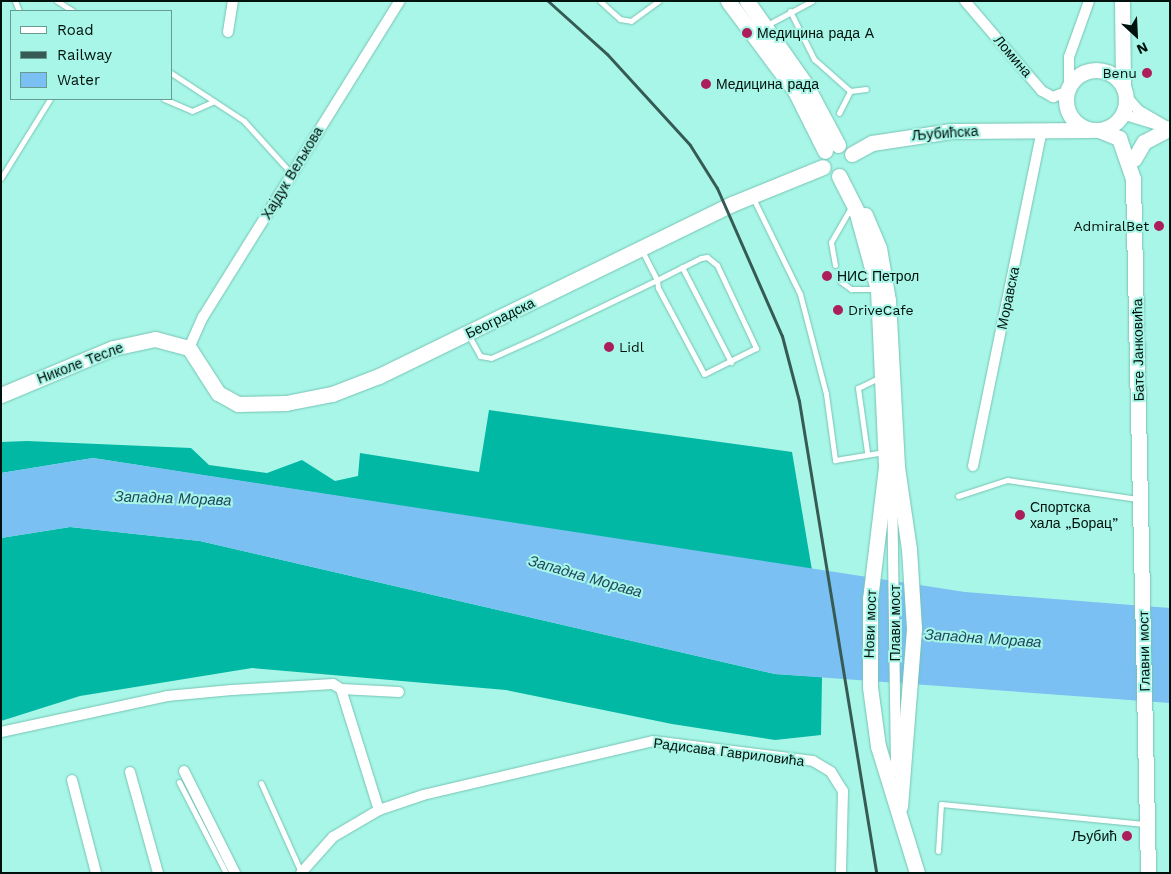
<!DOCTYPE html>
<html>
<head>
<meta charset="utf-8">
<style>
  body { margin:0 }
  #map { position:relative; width:1171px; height:874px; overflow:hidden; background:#a8f6e7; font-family:"Work Sans",sans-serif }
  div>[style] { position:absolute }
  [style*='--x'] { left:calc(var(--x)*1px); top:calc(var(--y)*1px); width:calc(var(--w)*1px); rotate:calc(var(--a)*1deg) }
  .forest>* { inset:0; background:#00b8a3 }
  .water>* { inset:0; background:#7ac0f2 }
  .roads { filter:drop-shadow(0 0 1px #76c3b4) drop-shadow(0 0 1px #76c3b4) }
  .lane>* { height:5px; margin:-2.5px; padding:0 2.5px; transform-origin:2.5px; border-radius:2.5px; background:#fff }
  .street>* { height:10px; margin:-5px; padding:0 5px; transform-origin:5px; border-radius:5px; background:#fff }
  .secondary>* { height:15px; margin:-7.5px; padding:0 7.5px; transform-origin:7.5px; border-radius:7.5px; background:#fff }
  .secondary>.ring { margin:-7.5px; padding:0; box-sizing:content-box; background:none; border:15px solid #fff; border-radius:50% }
  .rail>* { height:3px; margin:-1.5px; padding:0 1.5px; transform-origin:1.5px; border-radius:1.5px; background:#365b54 }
  .dots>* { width:14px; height:14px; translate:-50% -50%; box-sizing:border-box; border:2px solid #a8f6e7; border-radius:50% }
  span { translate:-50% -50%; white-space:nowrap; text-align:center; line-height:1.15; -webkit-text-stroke:4px #a8f6e7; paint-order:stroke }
  .poi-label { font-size:14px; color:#00120e }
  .left { translate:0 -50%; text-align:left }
  .right { translate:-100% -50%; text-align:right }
  .street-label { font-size:14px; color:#00120e }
  .water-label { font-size:15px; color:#1f455f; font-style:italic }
  .frame { position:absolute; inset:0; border:2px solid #00120e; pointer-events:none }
  .legend { position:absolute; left:10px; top:10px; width:162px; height:90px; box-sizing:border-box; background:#a8f6e7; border:1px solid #659b90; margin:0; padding:6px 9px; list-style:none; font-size:15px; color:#00120e }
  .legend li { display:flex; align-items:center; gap:10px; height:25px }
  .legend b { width:25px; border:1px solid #659b90 }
  .north { position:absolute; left:1111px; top:10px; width:50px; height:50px; -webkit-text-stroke:4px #a8f6e7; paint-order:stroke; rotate:155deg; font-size:14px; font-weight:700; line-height:20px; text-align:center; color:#00120e }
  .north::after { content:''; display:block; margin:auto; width:18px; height:22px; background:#00120e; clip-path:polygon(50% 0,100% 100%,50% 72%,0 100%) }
</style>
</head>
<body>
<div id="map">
  <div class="forest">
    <div style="clip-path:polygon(489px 410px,792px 452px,812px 570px,93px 458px,1px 473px,1px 442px,27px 441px,191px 448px,209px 465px,267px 473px,302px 460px,335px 481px,358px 476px,360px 453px,479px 472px)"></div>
    <div style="clip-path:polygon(70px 527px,200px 541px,775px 674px,822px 677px,821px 735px,775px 740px,672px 724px,506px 690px,252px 668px,80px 696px,1px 721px,1px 538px)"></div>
  </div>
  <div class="water">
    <div style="clip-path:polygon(93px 458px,965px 592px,1170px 608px,1170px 703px,775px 674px,200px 541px,70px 527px,1px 538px,1px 473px)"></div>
  </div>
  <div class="roads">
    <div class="lane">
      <div style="--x:15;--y:1;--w:11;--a:68"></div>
      <div style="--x:57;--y:1;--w:19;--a:32"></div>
      <div style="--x:600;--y:1;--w:27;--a:42"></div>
      <div style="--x:620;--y:19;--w:11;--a:10"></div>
      <div style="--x:631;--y:21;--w:34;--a:-36"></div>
      <div style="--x:790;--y:11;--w:54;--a:63.4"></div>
      <div style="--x:814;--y:59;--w:48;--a:41.6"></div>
      <div style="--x:850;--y:91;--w:16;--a:-7"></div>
      <div style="--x:767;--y:25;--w:51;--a:-28.1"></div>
      <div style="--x:171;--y:73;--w:87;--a:33.3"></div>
      <div style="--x:244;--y:121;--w:70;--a:47.9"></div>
      <div style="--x:164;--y:99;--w:30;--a:23"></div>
      <div style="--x:192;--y:111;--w:24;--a:-24"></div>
      <div style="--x:839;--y:113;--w:25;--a:-63"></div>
      <div style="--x:1;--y:178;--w:93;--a:-58.2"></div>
      <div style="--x:753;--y:198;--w:107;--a:63.9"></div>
      <div style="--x:800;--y:294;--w:103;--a:75.4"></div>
      <div style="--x:826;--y:394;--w:67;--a:82.2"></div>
      <div style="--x:835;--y:460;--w:50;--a:-9.3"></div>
      <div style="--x:835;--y:265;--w:23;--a:-100"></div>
      <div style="--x:831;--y:242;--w:39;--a:-60"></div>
      <div style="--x:682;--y:267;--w:107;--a:62.7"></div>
      <div style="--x:840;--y:281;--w:14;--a:36"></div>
      <div style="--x:851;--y:289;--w:23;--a:0"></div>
      <div style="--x:469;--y:336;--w:23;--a:61"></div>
      <div style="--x:480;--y:356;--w:11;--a:10"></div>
      <div style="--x:491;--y:358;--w:51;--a:-24.1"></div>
      <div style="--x:538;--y:337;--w:132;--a:-25.6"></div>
      <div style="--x:657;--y:280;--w:49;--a:-26.6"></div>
      <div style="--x:701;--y:258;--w:6;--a:-9"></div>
      <div style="--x:707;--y:257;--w:13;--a:39"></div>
      <div style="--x:717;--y:265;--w:92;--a:64.8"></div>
      <div style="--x:756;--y:348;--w:58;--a:153.4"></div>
      <div style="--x:704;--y:374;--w:98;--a:-118.1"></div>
      <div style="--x:658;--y:288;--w:8;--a:-97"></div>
      <div style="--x:657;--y:280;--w:33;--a:-117"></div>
      <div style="--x:867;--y:452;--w:65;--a:-98"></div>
      <div style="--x:858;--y:388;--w:25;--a:-26"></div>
      <div style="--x:958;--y:496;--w:52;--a:-18.1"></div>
      <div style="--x:1007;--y:480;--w:132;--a:8.3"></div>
      <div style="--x:179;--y:782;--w:102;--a:62.7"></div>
      <div style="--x:261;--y:783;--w:98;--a:65.8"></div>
      <div style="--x:938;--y:851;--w:47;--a:-86.3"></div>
      <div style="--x:941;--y:804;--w:204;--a:5.6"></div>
    </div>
    <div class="street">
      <div style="--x:965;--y:1;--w:118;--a:49.5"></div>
      <div style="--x:1042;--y:91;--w:13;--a:29"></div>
      <div style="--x:1053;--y:97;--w:14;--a:-21"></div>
      <div style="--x:228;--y:32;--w:31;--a:-81"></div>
      <div style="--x:1069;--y:86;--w:29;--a:-90"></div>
      <div style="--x:1069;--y:57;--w:59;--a:-70.3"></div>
      <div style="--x:1126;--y:96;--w:18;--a:49"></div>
      <div style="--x:1138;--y:110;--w:32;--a:30"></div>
      <div style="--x:1122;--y:114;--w:41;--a:17.1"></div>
      <div style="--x:189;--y:348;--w:34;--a:-66"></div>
      <div style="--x:203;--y:317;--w:372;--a:-58.1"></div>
      <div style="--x:973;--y:466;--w:343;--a:-78.4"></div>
      <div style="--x:892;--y:481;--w:290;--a:89.2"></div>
      <div style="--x:341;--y:689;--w:127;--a:72.6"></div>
      <div style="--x:1;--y:732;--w:170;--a:-12.2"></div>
      <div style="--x:167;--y:696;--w:65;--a:-5.3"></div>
      <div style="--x:232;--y:690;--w:101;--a:-3.4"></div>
      <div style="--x:333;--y:684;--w:9;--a:32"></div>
      <div style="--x:341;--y:689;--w:58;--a:3"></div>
      <div style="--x:184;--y:771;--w:114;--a:63.4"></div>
      <div style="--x:130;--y:772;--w:105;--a:74.5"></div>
      <div style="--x:72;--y:780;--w:96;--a:75.5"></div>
      <div style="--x:301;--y:873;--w:48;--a:-48.4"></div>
      <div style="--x:333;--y:837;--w:53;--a:-30.4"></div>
      <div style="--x:379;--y:810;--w:46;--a:-18.8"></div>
      <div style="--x:423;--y:795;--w:236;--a:-13.2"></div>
      <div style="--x:653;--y:741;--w:161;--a:7.1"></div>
      <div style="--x:813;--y:761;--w:21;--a:31"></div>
      <div style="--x:831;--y:772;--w:22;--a:58"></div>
      <div style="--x:843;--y:791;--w:82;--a:91.4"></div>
    </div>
    <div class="secondary">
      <div style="--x:728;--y:1;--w:112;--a:53.3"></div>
      <div style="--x:795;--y:91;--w:67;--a:63.4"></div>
      <div style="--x:747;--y:1;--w:103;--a:54.9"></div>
      <div style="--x:806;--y:85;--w:68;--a:61.9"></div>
      <div style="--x:1122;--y:1;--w:86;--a:89.3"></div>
      <div class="ring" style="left:1066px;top:70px;width:45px;height:45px"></div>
      <div style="--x:1099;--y:130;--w:22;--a:22"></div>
      <div style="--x:1119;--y:138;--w:43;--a:71.1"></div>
      <div style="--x:1133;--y:179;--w:694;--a:88.76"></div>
      <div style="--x:852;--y:154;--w:23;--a:-29"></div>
      <div style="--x:872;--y:143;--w:80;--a:-8.6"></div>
      <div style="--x:951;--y:131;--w:140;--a:-0.4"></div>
      <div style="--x:1134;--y:159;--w:20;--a:-60"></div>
      <div style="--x:1144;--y:142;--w:30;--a:-28"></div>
      <div style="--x:839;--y:176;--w:38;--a:63"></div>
      <div style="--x:856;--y:210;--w:83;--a:74.6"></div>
      <div style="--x:878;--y:290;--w:177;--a:87.4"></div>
      <div style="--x:886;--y:467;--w:133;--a:96.9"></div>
      <div style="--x:870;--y:599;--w:88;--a:90"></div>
      <div style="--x:870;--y:687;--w:60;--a:82.3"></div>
      <div style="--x:878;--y:746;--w:133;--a:72.9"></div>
      <div style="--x:865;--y:215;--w:36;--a:67"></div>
      <div style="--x:879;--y:248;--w:53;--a:80.2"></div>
      <div style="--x:888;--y:300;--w:167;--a:86.9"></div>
      <div style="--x:897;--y:467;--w:83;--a:81.7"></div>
      <div style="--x:909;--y:549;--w:80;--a:86.4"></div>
      <div style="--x:914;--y:629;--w:178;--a:94.5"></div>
      <div style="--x:1;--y:395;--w:121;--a:-22.8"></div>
      <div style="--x:113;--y:348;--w:43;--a:-12.1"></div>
      <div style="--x:155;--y:339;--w:35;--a:15"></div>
      <div style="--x:189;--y:348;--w:54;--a:57.2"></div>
      <div style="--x:218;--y:393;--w:23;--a:29"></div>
      <div style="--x:238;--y:404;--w:48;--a:-1.2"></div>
      <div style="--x:286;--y:403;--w:47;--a:-11.1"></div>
      <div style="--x:332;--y:394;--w:50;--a:-21"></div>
      <div style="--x:379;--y:376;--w:393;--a:-26"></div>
      <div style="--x:732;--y:204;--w:98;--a:-22.1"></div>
    </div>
  </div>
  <div class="rail">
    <div style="--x:548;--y:1;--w:79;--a:41.9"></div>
    <div style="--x:607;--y:54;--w:123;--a:47.6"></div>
    <div style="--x:690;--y:145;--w:51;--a:57.9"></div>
    <div style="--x:717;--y:188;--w:162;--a:66.3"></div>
    <div style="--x:782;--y:336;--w:67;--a:75.3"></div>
    <div style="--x:799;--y:401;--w:478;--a:80.7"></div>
  </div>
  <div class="dots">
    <div style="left:747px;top:33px;background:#ab1d5b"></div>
    <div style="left:1147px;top:73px;background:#ab1d5b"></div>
    <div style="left:706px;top:84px;background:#ab1d5b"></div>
    <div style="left:1159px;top:226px;background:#ab1d5b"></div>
    <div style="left:827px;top:276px;background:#ab1d5b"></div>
    <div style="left:838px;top:310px;background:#ab1d5b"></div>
    <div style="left:609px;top:347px;background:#ab1d5b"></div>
    <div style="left:1020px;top:515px;background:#ab1d5b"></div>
    <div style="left:1127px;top:836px;background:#ab1d5b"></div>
  </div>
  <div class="poi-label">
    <span class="left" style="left:757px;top:33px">Медицина рада А</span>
    <span class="right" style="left:1137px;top:73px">Benu</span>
    <span class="left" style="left:716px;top:84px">Медицина рада</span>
    <span class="right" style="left:1149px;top:226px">AdmiralBet</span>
    <span class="left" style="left:837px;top:276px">НИС Петрол</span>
    <span class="left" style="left:848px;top:310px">DriveCafe</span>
    <span class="left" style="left:619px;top:347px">Lidl</span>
    <span class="left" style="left:1030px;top:515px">Спортска<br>хала „Борац”</span>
    <span class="right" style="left:1117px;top:836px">Љубић</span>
  </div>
  <div class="street-label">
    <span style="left:1013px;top:56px;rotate:49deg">Ломина</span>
    <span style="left:945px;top:133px;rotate:-4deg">Љубићска</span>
    <span style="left:292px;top:173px;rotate:-59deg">Хајдук Вељкова</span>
    <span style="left:1008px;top:298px;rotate:-78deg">Моравска</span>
    <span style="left:500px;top:318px;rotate:-26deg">Београдска</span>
    <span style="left:1138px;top:350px;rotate:-91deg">Бате Јанковића</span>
    <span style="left:80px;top:363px;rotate:-21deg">Николе Тесле</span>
    <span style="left:895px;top:623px;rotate:-90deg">Плави мост</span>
    <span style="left:870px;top:624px;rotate:-88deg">Нови мост</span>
    <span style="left:1144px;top:651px;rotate:-91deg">Главни мост</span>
    <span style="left:729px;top:752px;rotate:7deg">Радисава Гавриловића</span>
  </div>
  <div class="water-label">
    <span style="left:173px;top:499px;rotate:2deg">Западна Морава</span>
    <span style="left:585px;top:577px;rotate:16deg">Западна Морава</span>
    <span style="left:983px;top:639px;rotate:4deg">Западна Морава</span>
  </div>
  <div class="frame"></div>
  <ul class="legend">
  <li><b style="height:6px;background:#fff"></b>Road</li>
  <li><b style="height:6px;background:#365b54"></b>Railway</li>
  <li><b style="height:14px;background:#7ac0f2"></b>Water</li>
  </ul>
  <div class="north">N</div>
</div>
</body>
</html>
